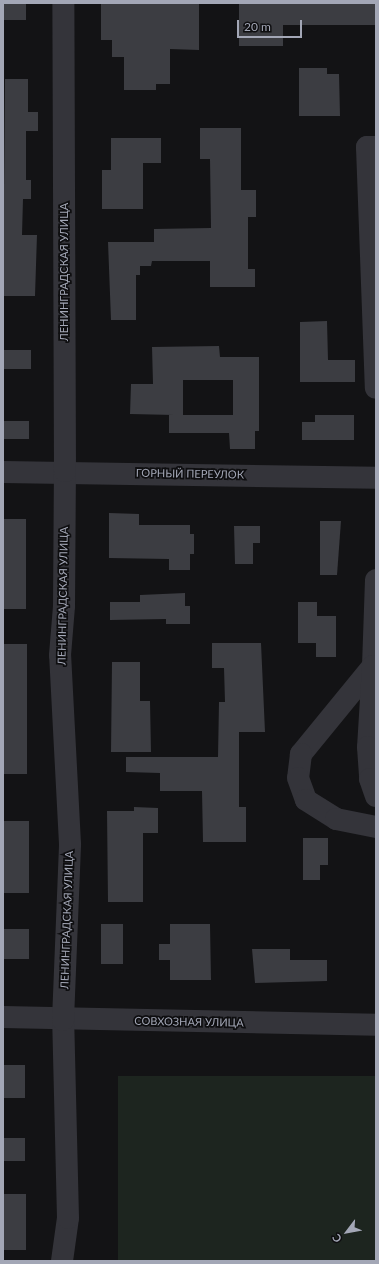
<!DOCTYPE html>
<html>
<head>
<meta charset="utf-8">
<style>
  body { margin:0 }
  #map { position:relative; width:379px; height:1264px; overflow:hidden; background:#131315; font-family:Lato,sans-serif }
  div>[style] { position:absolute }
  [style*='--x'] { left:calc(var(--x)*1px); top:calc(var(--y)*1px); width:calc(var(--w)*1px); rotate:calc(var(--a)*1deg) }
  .green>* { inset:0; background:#1d251f; transform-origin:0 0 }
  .building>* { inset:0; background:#3c3d42; transform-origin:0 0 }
  .minor>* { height:22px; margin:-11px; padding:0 11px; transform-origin:11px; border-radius:11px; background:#34343a }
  span { translate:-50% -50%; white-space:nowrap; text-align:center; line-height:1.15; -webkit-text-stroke:3.5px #0e0e10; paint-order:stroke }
  .street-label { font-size:11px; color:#a3a7b6 }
  .frame { position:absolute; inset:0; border:4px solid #a3a7b6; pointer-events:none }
  .north { position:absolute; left:327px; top:1212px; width:40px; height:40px; -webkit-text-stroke:3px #0e0e10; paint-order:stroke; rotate:238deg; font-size:11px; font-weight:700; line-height:16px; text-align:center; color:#a3a7b6 }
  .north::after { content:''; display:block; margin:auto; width:14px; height:18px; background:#a3a7b6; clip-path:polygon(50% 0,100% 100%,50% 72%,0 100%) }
  .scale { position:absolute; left:237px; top:20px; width:65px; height:18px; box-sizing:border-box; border:2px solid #a3a7b6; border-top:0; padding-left:5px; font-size:12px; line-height:14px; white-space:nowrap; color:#a3a7b6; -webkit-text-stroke:3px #0e0e10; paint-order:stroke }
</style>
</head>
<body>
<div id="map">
  <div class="green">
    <div style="left:118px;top:1076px;width:258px;height:185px"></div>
  </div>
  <div class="building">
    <div style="left:3px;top:3px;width:23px;height:17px"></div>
    <div style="clip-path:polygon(101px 3px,199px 3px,199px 50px,170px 49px,170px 84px,156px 84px,156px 90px,124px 90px,124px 57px,112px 57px,112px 40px,101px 40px)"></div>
    <div style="clip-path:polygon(239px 3px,376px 3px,376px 25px,283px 25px,283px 46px,239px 46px)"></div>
    <div style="clip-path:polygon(299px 68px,327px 68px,327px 74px,339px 74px,340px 116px,299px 116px)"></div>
    <div style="clip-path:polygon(5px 79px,28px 79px,28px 112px,38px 112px,38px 131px,26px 131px,26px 180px,31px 180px,31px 199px,23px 199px,22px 235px,37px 235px,35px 296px,3px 296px)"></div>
    <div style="clip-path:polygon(200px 128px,241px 128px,241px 190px,256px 190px,256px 217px,248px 217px,248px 269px,255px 269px,255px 287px,210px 287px,210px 261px,152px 261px,151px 266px,140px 266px,140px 275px,136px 275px,136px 320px,111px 320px,108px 242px,154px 242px,154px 229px,211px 228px,210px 159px,200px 159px)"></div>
    <div style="clip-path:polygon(111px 138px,161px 138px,161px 163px,143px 163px,143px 209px,102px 209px,102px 170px,111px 170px)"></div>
    <div style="clip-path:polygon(327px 321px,328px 360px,355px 360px,355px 382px,300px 382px,300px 322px)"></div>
    <div style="clip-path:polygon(evenodd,219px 346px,220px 357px,259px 357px,259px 431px,255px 431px,255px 449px,230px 449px,229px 433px,169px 433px,169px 415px,174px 415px,130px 414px,131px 384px,153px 384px,152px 347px,219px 346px,183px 380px,233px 380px,233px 415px,183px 415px,183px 380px)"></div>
    <div style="left:3px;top:350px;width:28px;height:19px"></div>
    <div style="clip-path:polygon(315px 415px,354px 415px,354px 440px,302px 440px,302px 422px,315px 422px)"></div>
    <div style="left:3px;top:421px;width:26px;height:18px"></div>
    <div style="clip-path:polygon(109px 513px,139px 514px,139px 525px,190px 525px,190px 534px,194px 534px,194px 554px,190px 554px,190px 570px,169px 570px,169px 559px,109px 558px)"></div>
    <div style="left:3px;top:519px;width:23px;height:90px"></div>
    <div style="clip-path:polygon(320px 521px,341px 521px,337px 575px,320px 575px)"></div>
    <div style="clip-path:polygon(234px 526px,260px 526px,260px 543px,253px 543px,253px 564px,235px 564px)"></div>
    <div style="clip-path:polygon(185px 593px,185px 606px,190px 606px,190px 624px,166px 624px,166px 619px,110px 620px,110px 602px,140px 602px,140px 595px)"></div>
    <div style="clip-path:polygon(298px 602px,317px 602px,317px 616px,336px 616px,336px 657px,316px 657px,316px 643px,298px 643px)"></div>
    <div style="clip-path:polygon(212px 643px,261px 643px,265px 732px,239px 732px,239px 807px,246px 807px,246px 842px,203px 842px,202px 791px,160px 791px,160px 773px,126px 772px,126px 757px,218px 757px,219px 702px,225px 702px,224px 668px,212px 668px)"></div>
    <div style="left:3px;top:644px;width:24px;height:130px"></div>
    <div style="clip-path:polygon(112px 662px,140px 662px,140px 701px,150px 701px,151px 752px,111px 752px)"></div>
    <div style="clip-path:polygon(134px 807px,158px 808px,158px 833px,143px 833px,143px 902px,108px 902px,107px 811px,134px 811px)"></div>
    <div style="left:3px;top:821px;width:26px;height:72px"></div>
    <div style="clip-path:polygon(303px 838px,328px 838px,328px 865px,320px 865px,320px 880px,303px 880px)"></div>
    <div style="left:101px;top:924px;width:22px;height:40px"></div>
    <div style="clip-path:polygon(170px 924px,210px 924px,211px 980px,170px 980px,170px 960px,159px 960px,159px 944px,170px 944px)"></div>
    <div style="left:3px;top:929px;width:26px;height:30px"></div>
    <div style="clip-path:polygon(252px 949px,290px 949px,290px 960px,327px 960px,327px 981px,255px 983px)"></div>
    <div style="left:3px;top:1065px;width:22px;height:33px"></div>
    <div style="left:3px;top:1138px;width:22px;height:23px"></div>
    <div style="left:3px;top:1194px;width:23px;height:56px"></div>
  </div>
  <div class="minor">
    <div style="--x:376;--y:147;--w:9;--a:180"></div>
    <div style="--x:367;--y:147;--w:241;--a:87.9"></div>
    <div style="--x:3;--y:472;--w:373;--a:0.9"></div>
    <div style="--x:376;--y:580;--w:86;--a:92"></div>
    <div style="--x:373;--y:666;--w:114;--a:129.3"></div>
    <div style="--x:301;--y:754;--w:24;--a:97"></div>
    <div style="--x:298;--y:778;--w:23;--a:70"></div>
    <div style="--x:306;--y:800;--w:36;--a:32"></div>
    <div style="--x:336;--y:819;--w:41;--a:11.3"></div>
    <div style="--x:373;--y:666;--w:81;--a:93.5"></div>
    <div style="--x:368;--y:747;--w:32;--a:86"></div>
    <div style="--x:370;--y:779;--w:18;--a:71"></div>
    <div style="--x:3;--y:1017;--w:373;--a:1.2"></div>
    <div style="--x:62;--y:1261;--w:43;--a:-82.1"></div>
    <div style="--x:68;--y:1218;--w:198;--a:-91.4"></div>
    <div style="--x:63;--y:1020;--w:176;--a:-87.7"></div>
    <div style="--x:70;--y:844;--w:189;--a:-93"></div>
    <div style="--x:60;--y:655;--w:49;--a:-85.3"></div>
    <div style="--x:64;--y:606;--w:135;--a:-89.6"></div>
    <div style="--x:65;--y:471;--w:468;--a:-90.2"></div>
  </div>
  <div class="street-label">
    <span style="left:64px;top:272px;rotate:-90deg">ЛЕНИНГРАДСКАЯ УЛИЦА</span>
    <span style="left:190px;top:474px;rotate:1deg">ГОРНЫЙ ПЕРЕУЛОК</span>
    <span style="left:63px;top:596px;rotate:-89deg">ЛЕНИНГРАДСКАЯ УЛИЦА</span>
    <span style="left:67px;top:920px;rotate:-88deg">ЛЕНИНГРАДСКАЯ УЛИЦА</span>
    <span style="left:189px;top:1022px;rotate:1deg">СОВХОЗНАЯ УЛИЦА</span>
  </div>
  <div class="frame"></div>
  <div class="north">С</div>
  <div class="scale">20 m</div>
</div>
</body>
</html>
